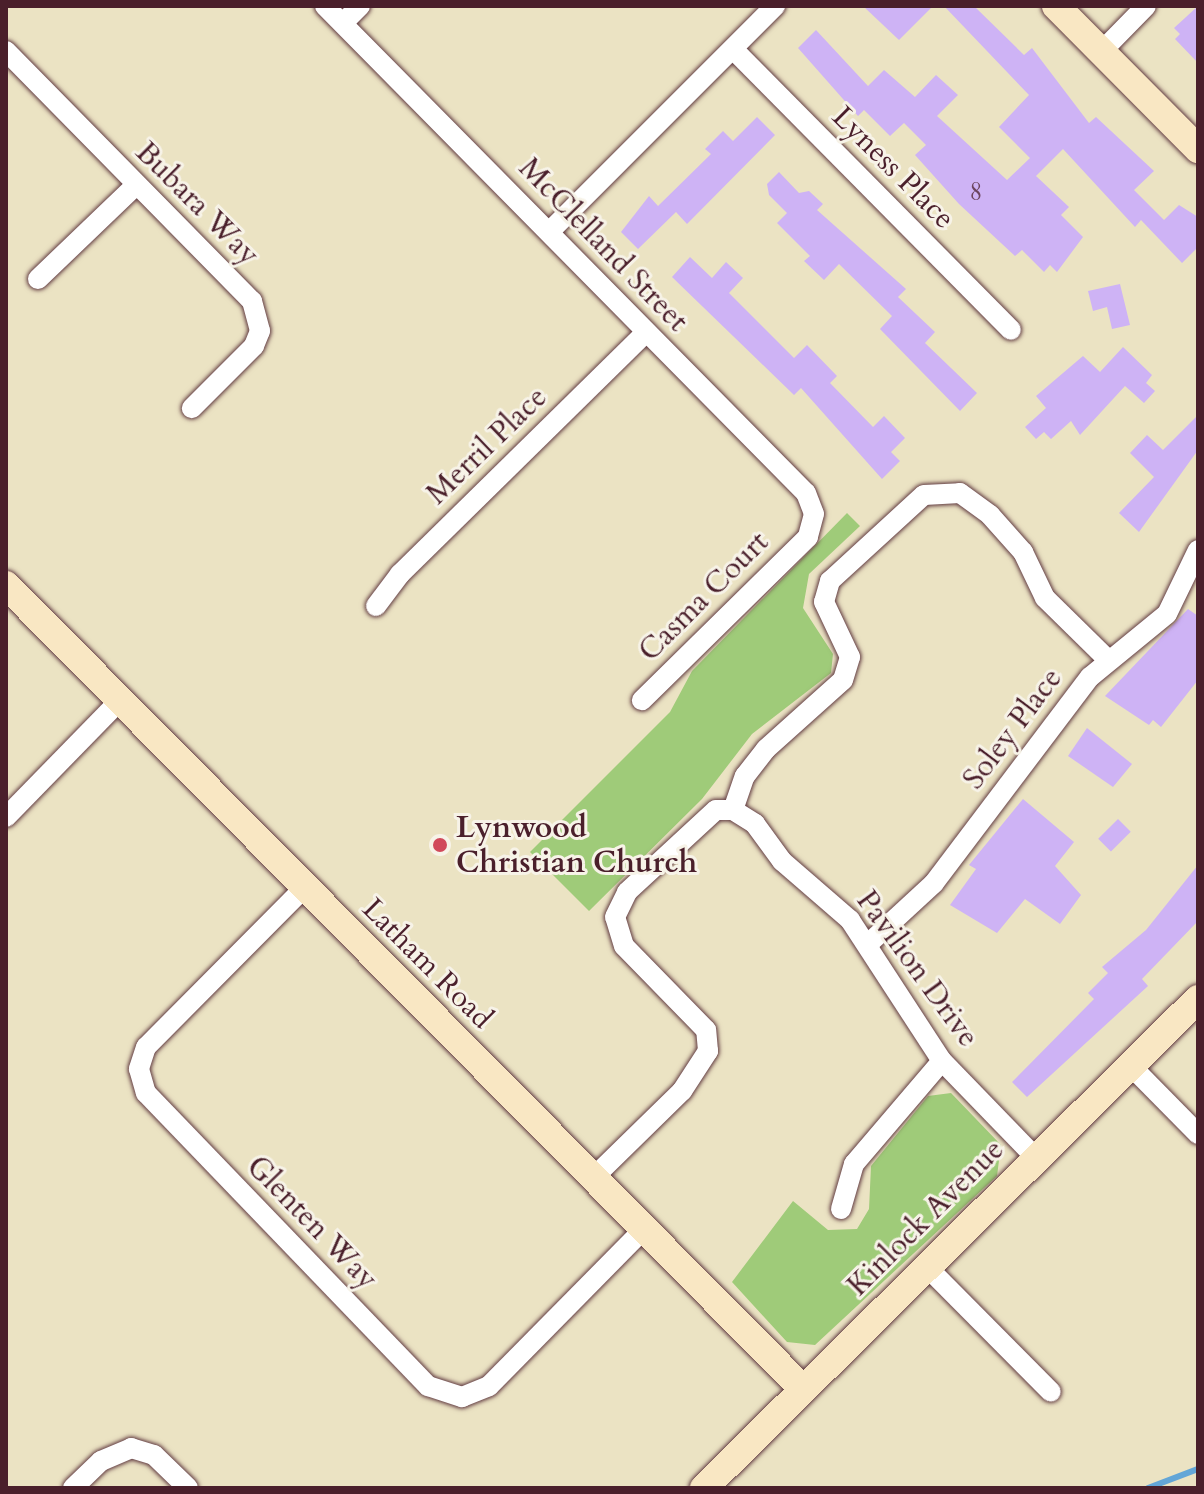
<!DOCTYPE html>
<html>
<head>
<meta charset="utf-8">
<style>
  body { margin:0 }
  #map { position:relative; width:1204px; height:1494px; overflow:hidden; background:#ebe3c3; font-family:Cardo,serif }
  div>[style] { position:absolute }
  [style*='--x'] { left:calc(var(--x)*1px); top:calc(var(--y)*1px); width:calc(var(--w)*1px); rotate:calc(var(--a)*1deg) }
  .green>* { inset:0; background:#9fcb79 }
  .stream>* { height:6px; margin:-3px; padding:0 3px; transform-origin:3px; border-radius:3px; background:#63a6d7 }
  .building>* { inset:0; background:#ceb3f5; transform-origin:0 0 }
  .roads { filter:drop-shadow(0 0 2px #623c42) drop-shadow(0 0 2px #623c42) }
  .street>* { height:20px; margin:-10px; padding:0 10px; transform-origin:10px; border-radius:10px; background:#fff }
  .secondary>* { height:28px; margin:-14px; padding:0 14px; transform-origin:14px; border-radius:14px; background:#f9e7c3 }
  .dots>* { width:22px; height:22px; translate:-50% -50%; box-sizing:border-box; border:4px solid #f7f3e8; border-radius:50% }
  span { translate:-50% -50%; white-space:nowrap; text-align:center; line-height:1.15; -webkit-text-stroke:6px #f7f3e8; paint-order:stroke }
  .number-label { font-size:26px; color:#6b445e }
  .number-label span { -webkit-text-stroke-width:0 }
  .street-label { font-size:30px; color:#4a1f2b }
  .poi-label { font-size:30px; color:#4a1f2b; font-weight:700 }
  .left { translate:0 -50%; text-align:left }
  .frame { position:absolute; inset:0; border:8px solid #4a1f2b; pointer-events:none }
</style>
</head>
<body>
<div id="map">
  <div class="green">
    <div style="clip-path:polygon(847px 513px,860px 526px,809px 574px,803px 608px,833px 654px,831px 673px,752px 734px,702px 799px,589px 911px,530px 852px,670px 712px,692px 671px)"></div>
    <div style="clip-path:polygon(951px 1093px,1001px 1145px,997px 1176px,815px 1345px,787px 1342px,732px 1282px,793px 1201px,828px 1230px,857px 1229px,869px 1209px,871px 1166px,928px 1096px)"></div>
  </div>
  <div class="stream">
    <div style="--x:1148;--y:1488;--w:53;--a:-20.8"></div>
  </div>
  <div class="building">
    <div style="clip-path:polygon(863px 6px,933px 6px,899px 40px)"></div>
    <div style="clip-path:polygon(944px 6px,974px 6px,1024px 55px,1032px 48px,1089px 123px,1096px 117px,1154px 171px,1134px 190px,1164px 220px,1179px 205px,1198px 217px,1198px 247px,1182px 263px,1141px 220px,1135px 227px,1063px 149px,1036px 176px,1069px 207px,1061px 215px,1083px 237px,1057px 272px,1050px 265px,1044px 272px,1022px 250px,1015px 256px,959px 204px,915px 155px,926px 145px,904px 123px,890px 136px,864px 110px,858px 116px,798px 48px,816px 30px,868px 86px,884px 70px,915px 97px,936px 75px,958px 95px,937px 116px,1007px 180px,1030px 158px,999px 127px,1029px 95px)"></div>
    <div style="clip-path:polygon(1198px 6px,1198px 63px,1175px 39px,1180px 34px,1174px 28px)"></div>
    <div style="clip-path:polygon(757px 117px,775px 135px,687px 224px,676px 212px,638px 249px,621px 232px,649px 196px,658px 206px,711px 154px,705px 149px,723px 131px,733px 141px)"></div>
    <div style="clip-path:polygon(779px 172px,799px 193px,809px 191px,823px 204px,817px 210px,906px 289px,898px 297px,935px 332px,925px 343px,977px 393px,960px 411px,880px 329px,892px 316px,839px 264px,824px 280px,804px 261px,810px 256px,777px 223px,787px 213px,769px 195px,767px 184px)"></div>
    <div style="clip-path:polygon(690px 257px,712px 278px,726px 262px,743px 278px,729px 293px,794px 358px,807px 345px,837px 376px,830px 383px,873px 427px,884px 416px,905px 438px,891px 452px,900px 461px,882px 479px,801px 388px,794px 395px,672px 277px)"></div>
    <div style="clip-path:polygon(1120px 284px,1130px 325px,1112px 329px,1107px 307px,1093px 311px,1088px 291px)"></div>
    <div style="clip-path:polygon(1123px 347px,1152px 375px,1146px 383px,1155px 391px,1144px 403px,1125px 386px,1080px 435px,1071px 421px,1051px 439px,1044px 432px,1036px 439px,1025px 427px,1046px 408px,1036px 396px,1083px 356px,1100px 372px)"></div>
    <div style="clip-path:polygon(1198px 415px,1198px 450px,1139px 532px,1119px 513px,1154px 477px,1130px 453px,1147px 435px,1163px 450px)"></div>
    <div style="clip-path:polygon(1188px 609px,1198px 616px,1198px 680px,1161px 727px,1153px 720px,1149px 725px,1105px 696px)"></div>
    <div style="clip-path:polygon(1087px 728px,1132px 764px,1113px 787px,1068px 756px)"></div>
    <div style="clip-path:polygon(1023px 799px,1074px 842px,1055px 866px,1081px 895px,1060px 924px,1025px 899px,997px 933px,950px 905px,976px 869px,969px 865px)"></div>
    <div style="left:1118px;top:819px;width:18px;height:28px;rotate:45deg"></div>
    <div style="clip-path:polygon(1198px 865px,1198px 921px,1142px 979px,1148px 986px,1027px 1097px,1012px 1082px,1094px 999px,1088px 993px,1108px 973px,1102px 967px,1146px 930px)"></div>
  </div>
  <div class="roads">
    <div class="street">
      <div style="--x:325;--y:6;--w:684;--a:45.36"></div>
      <div style="--x:806;--y:493;--w:22;--a:69"></div>
      <div style="--x:814;--y:514;--w:24;--a:105"></div>
      <div style="--x:808;--y:537;--w:233;--a:135.5"></div>
      <div style="--x:343;--y:23;--w:24;--a:-45"></div>
      <div style="--x:733;--y:49;--w:395;--a:45.3"></div>
      <div style="--x:6;--y:51;--w:351;--a:45.5"></div>
      <div style="--x:252;--y:301;--w:31;--a:75"></div>
      <div style="--x:260;--y:331;--w:16;--a:112"></div>
      <div style="--x:254;--y:346;--w:88;--a:135"></div>
      <div style="--x:1101;--y:52;--w:64;--a:-45.6"></div>
      <div style="--x:549;--y:232;--w:320;--a:-45"></div>
      <div style="--x:38;--y:279;--w:134;--a:-43.8"></div>
      <div style="--x:376;--y:606;--w:40;--a:-53"></div>
      <div style="--x:400;--y:574;--w:344;--a:-44.5"></div>
      <div style="--x:733;--y:810;--w:36;--a:-71"></div>
      <div style="--x:745;--y:776;--w:34;--a:-52"></div>
      <div style="--x:766;--y:749;--w:103;--a:-41.9"></div>
      <div style="--x:843;--y:680;--w:24;--a:-73"></div>
      <div style="--x:850;--y:657;--w:61;--a:-115.3"></div>
      <div style="--x:824;--y:602;--w:22;--a:-74"></div>
      <div style="--x:830;--y:581;--w:127;--a:-42.5"></div>
      <div style="--x:924;--y:495;--w:36;--a:-3"></div>
      <div style="--x:960;--y:493;--w:37;--a:36"></div>
      <div style="--x:990;--y:515;--w:50;--a:48.3"></div>
      <div style="--x:1023;--y:552;--w:51;--a:64.4"></div>
      <div style="--x:1045;--y:598;--w:87;--a:44.5"></div>
      <div style="--x:6;--y:817;--w:163;--a:-45.7"></div>
      <div style="--x:304;--y:888;--w:224;--a:134.8"></div>
      <div style="--x:146;--y:1047;--w:23;--a:108"></div>
      <div style="--x:139;--y:1069;--w:25;--a:74"></div>
      <div style="--x:146;--y:1093;--w:407;--a:46.1"></div>
      <div style="--x:428;--y:1386;--w:36;--a:18"></div>
      <div style="--x:462;--y:1397;--w:29;--a:-22"></div>
      <div style="--x:489;--y:1386;--w:219;--a:-45.4"></div>
      <div style="--x:869;--y:943;--w:88;--a:-42.7"></div>
      <div style="--x:934;--y:883;--w:258;--a:-52.9"></div>
      <div style="--x:1090;--y:677;--w:99;--a:-39.3"></div>
      <div style="--x:1167;--y:614;--w:71;--a:-64.2"></div>
      <div style="--x:1130;--y:1065;--w:97;--a:45.4"></div>
      <div style="--x:592;--y:1179;--w:126;--a:-44.4"></div>
      <div style="--x:682;--y:1091;--w:48;--a:-57"></div>
      <div style="--x:708;--y:1051;--w:21;--a:-95"></div>
      <div style="--x:706;--y:1030;--w:117;--a:-134.3"></div>
      <div style="--x:624;--y:946;--w:30;--a:-107"></div>
      <div style="--x:615;--y:917;--w:28;--a:-64"></div>
      <div style="--x:627;--y:892;--w:121;--a:-42.7"></div>
      <div style="--x:716;--y:810;--w:17;--a:0"></div>
      <div style="--x:733;--y:810;--w:26;--a:32"></div>
      <div style="--x:755;--y:824;--w:46;--a:53.9"></div>
      <div style="--x:782;--y:861;--w:90;--a:40.9"></div>
      <div style="--x:850;--y:920;--w:168;--a:56.9"></div>
      <div style="--x:942;--y:1061;--w:135;--a:45.9"></div>
      <div style="--x:841;--y:1209;--w:47;--a:-73.9"></div>
      <div style="--x:854;--y:1164;--w:135;--a:-49.5"></div>
      <div style="--x:926;--y:1266;--w:177;--a:45.2"></div>
      <div style="--x:73;--y:1488;--w:39;--a:-44"></div>
      <div style="--x:101;--y:1461;--w:33;--a:-23"></div>
      <div style="--x:131;--y:1448;--w:24;--a:17"></div>
      <div style="--x:154;--y:1455;--w:47;--a:44.1"></div>
    </div>
    <div class="secondary">
      <div style="--x:1056;--y:6;--w:202;--a:45.2"></div>
      <div style="--x:6;--y:585;--w:1131;--a:45.25"></div>
      <div style="--x:704;--y:1488;--w:695;--a:-44.71"></div>
    </div>
  </div>
  <div class="dots">
    <div style="left:440px;top:845px;background:#d1495b"></div>
  </div>
  <div class="number-label">
    <span style="left:976px;top:192px">8</span>
  </div>
  <div class="street-label">
    <span style="left:893px;top:168px;rotate:45deg">Lyness Place</span>
    <span style="left:197px;top:204px;rotate:45deg">Bubara Way</span>
    <span style="left:603px;top:245px;rotate:46deg">McClelland Street</span>
    <span style="left:487px;top:446px;rotate:-44deg">Merril Place</span>
    <span style="left:704px;top:597px;rotate:-45deg">Casma Court</span>
    <span style="left:1013px;top:729px;rotate:-53deg">Soley Place</span>
    <span style="left:427px;top:964px;rotate:45deg">Latham Road</span>
    <span style="left:917px;top:969px;rotate:54deg">Pavilion Drive</span>
    <span style="left:926px;top:1218px;rotate:-45deg">Kinlock Avenue</span>
    <span style="left:312px;top:1223px;rotate:46deg">Glenten Way</span>
  </div>
  <div class="poi-label">
    <span class="left" style="left:456px;top:845px">Lynwood<br>Christian Church</span>
  </div>
  <div class="frame"></div>
</div>
</body>
</html>
